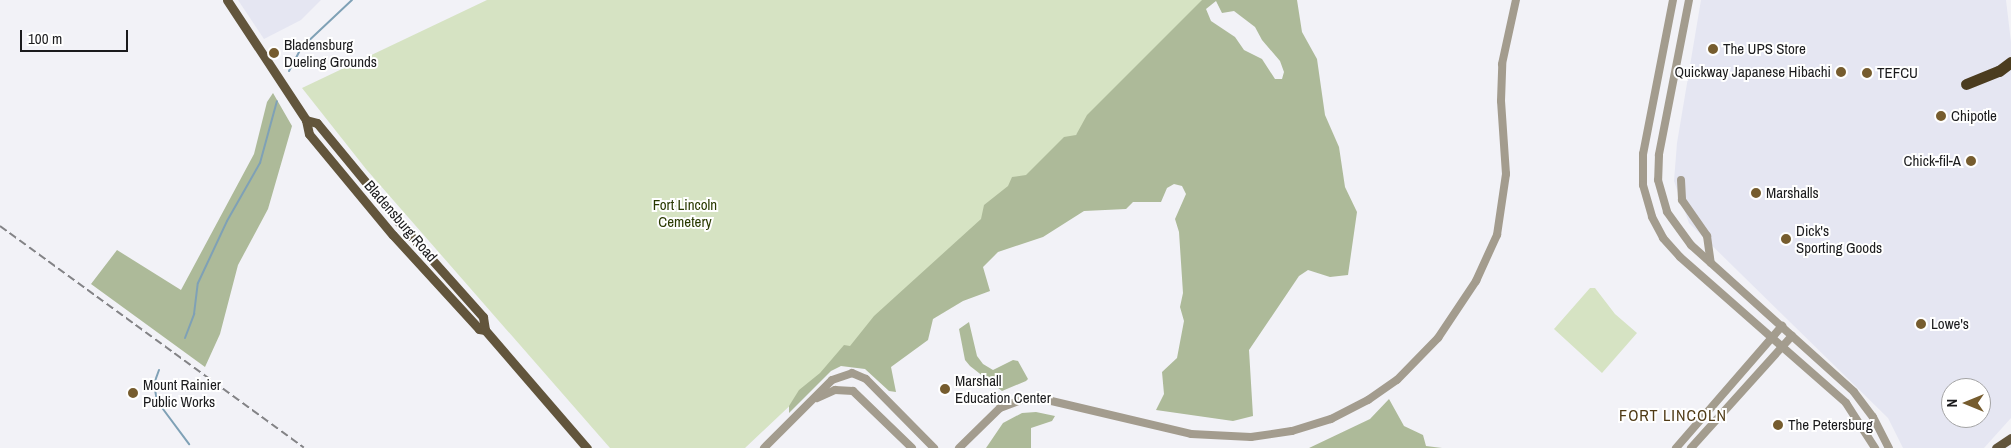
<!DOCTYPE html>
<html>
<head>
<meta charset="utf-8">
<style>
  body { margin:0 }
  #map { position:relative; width:2011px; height:448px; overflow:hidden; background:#f2f2f7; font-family:"Archivo Narrow",sans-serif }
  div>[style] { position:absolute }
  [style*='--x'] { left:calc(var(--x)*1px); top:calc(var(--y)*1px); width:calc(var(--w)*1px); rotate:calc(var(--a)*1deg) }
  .built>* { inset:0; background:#e5e6f2 }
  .green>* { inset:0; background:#d6e3c3 }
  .forest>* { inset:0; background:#adba99 }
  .stream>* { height:2px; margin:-1px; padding:0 1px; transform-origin:1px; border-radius:1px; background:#7fa1b6 }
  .tertiary>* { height:8px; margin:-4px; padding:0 4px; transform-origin:4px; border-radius:4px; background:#a39c8e }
  .primary>* { height:9px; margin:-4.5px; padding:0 4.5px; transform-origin:4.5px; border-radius:4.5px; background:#62553c }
  .motorway>* { height:11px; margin:-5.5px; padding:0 5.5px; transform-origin:5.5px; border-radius:5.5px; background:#4b3c1f }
  .rail>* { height:2px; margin-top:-1px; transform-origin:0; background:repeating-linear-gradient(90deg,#838386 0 8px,transparent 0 12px) }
  .dots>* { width:14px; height:14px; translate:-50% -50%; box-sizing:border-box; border:2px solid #fff; border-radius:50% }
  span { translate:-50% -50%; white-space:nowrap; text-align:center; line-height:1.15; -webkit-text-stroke:4px #fff; paint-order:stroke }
  .poi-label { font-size:15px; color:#1b1b1d }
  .left { translate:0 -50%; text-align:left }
  .right { translate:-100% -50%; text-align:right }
  .park-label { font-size:15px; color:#293901 }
  .street-label { font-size:15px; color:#1b1b1d }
  .neighbourhood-label { font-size:16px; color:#4f3a15; letter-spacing:1px }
  .north { position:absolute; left:1941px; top:378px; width:50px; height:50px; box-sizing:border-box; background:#fff; border:1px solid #a4a4a5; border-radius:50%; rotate:270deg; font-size:14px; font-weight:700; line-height:20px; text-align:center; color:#1b1b1d }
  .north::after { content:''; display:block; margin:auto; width:18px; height:22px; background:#765c2e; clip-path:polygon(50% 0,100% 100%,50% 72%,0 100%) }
  .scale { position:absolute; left:20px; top:30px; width:108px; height:22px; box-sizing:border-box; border:2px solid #1b1b1d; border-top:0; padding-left:6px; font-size:15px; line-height:18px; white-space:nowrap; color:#1b1b1d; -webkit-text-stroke:4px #fff; paint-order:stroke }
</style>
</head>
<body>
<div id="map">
  <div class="built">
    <div style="clip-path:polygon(238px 0,321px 0,301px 20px,264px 39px)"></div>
    <div style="clip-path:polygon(evenodd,1701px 0,2006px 0,2011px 42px,2011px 418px,1984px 448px,1903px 448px,1888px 418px,1689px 223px,1674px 181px,1677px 143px,1701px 0,1951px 388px,1981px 388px,1981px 418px,1951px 418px,1951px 388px)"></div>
  </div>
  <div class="green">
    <div style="clip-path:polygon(487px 0,1209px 0,852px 362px,835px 363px,745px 448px,610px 448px,366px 169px,302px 88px)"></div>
    <div style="clip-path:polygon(1590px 288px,1595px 288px,1615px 314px,1637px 333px,1602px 373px,1554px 329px)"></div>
  </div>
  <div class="forest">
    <div style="clip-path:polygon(evenodd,1202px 0,1297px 0,1302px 32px,1317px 59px,1325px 115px,1339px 147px,1345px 187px,1357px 212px,1348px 275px,1330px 277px,1308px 270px,1299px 276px,1249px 350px,1253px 416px,1233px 421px,1156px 410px,1164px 394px,1162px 372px,1177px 358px,1184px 321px,1180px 307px,1183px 293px,1179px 232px,1175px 219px,1186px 194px,1182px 186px,1174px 184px,1167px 188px,1161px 202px,1133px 202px,1126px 209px,1084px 211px,1043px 237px,998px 252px,983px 267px,990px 291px,963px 301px,933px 319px,928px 340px,891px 367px,896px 392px,889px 391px,865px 369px,841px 366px,831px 371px,789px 413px,789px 406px,799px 390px,820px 373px,844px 345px,850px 346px,874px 316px,981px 219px,984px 205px,1008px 186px,1012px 177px,1026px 175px,1064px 137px,1076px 135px,1087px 115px,1202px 0,1216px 1px,1222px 13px,1234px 11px,1255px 27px,1262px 40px,1280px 61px,1284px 72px,1282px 79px,1275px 79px,1262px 59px,1244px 50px,1235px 37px,1211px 21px,1206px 9px,1216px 1px)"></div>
    <div style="clip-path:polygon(273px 93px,292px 126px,268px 209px,238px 265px,220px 334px,205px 367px,91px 284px,117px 250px,181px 290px,254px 154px,267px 102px)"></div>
    <div style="clip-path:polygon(969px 322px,977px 356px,983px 364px,993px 370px,1013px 360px,1018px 361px,1028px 379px,1026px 381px,1002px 391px,970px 366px,965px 360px,959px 329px)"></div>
    <div style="clip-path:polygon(1389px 399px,1404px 426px,1423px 435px,1426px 446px,1442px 448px,1309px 448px,1370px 419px)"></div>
    <div style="clip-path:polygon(1036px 412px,1055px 416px,1052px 421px,1031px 428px,1031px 448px,986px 448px,1003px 423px,1022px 413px)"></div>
  </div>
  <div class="stream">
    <div style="--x:289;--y:71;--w:26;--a:-62"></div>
    <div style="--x:301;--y:48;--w:70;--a:-43.3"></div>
    <div style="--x:185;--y:338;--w:26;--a:-69"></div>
    <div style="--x:194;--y:314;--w:31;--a:-83"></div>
    <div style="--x:198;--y:283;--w:68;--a:-64.9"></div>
    <div style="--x:227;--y:221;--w:67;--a:-60.4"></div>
    <div style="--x:260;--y:163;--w:64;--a:-74.7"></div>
    <div style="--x:159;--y:370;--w:15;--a:110"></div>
    <div style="--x:154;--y:384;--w:17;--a:80"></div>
    <div style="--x:157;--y:401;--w:54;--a:53.3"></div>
  </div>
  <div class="tertiary">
    <div style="--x:1673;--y:0;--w:157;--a:101"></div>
    <div style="--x:1643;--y:154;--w:31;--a:90"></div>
    <div style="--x:1643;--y:185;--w:33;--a:74"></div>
    <div style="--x:1652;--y:217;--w:24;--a:62"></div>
    <div style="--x:1663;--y:238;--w:25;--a:48"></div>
    <div style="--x:1680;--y:257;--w:221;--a:41.3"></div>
    <div style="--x:1846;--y:403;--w:54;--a:57.2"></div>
    <div style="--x:1689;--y:0;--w:158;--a:101"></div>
    <div style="--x:1659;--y:155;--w:25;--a:92"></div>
    <div style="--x:1658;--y:180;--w:33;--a:74"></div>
    <div style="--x:1667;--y:212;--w:41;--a:54"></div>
    <div style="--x:1691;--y:245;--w:219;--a:42"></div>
    <div style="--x:1854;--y:392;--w:31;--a:53"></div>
    <div style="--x:1873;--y:417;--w:35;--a:63"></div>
    <div style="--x:1681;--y:180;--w:20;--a:87"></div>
    <div style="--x:1682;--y:200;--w:44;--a:55.2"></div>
    <div style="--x:1707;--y:236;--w:27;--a:82"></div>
    <div style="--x:817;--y:398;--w:20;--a:-24"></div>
    <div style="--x:835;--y:390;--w:18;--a:3"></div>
    <div style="--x:853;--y:391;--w:82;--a:44"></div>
    <div style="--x:764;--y:448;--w:96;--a:-45"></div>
    <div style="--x:832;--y:380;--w:21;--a:-19"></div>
    <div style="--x:852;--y:373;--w:15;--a:23"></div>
    <div style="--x:866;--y:379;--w:97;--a:45.4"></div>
    <div style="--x:959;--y:448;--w:57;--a:-44.3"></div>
    <div style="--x:1000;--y:408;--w:26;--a:-21"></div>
    <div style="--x:1024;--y:399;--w:19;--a:0"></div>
    <div style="--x:1043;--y:399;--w:152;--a:13.3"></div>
    <div style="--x:1191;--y:434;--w:60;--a:2.9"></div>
    <div style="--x:1251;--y:437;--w:41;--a:-8.3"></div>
    <div style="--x:1292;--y:431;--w:41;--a:-17.1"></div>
    <div style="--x:1331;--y:419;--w:42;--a:-27.2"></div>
    <div style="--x:1368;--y:400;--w:35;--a:-35"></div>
    <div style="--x:1397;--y:380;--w:59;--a:-45.7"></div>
    <div style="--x:1438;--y:338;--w:69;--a:-56.3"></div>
    <div style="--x:1476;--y:281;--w:51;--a:-65.5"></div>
    <div style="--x:1497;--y:235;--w:62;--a:-81.6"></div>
    <div style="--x:1506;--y:174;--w:73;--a:-93.9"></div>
    <div style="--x:1501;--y:101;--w:37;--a:-88"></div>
    <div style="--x:1502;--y:64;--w:66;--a:-77.7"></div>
    <div style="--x:1676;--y:448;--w:162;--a:-49"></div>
    <div style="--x:1691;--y:448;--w:151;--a:-48"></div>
  </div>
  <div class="primary">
    <div style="--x:227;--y:0;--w:144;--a:56.6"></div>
    <div style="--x:306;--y:120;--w:14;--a:78"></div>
    <div style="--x:309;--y:134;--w:131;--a:50.3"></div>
    <div style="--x:393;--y:235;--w:127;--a:47.5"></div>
    <div style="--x:479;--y:329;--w:6;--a:9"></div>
    <div style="--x:306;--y:120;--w:11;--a:15"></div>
    <div style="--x:317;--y:123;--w:134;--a:50.5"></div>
    <div style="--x:402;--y:226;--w:122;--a:48.3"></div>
    <div style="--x:483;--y:317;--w:13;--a:81"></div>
    <div style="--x:485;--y:330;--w:156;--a:49.2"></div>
    <div style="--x:1996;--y:448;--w:18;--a:-34"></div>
  </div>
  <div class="motorway">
    <div style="--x:1966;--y:84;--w:35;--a:-22"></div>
    <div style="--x:1999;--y:71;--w:15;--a:-37"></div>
  </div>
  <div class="rail">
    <div style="--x:0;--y:226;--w:376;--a:36.1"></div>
  </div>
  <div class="dots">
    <div style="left:1713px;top:49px;background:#765c2e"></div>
    <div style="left:274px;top:53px;background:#765c2e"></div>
    <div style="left:1841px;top:72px;background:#765c2e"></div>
    <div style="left:1867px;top:73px;background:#765c2e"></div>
    <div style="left:1941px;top:116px;background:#765c2e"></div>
    <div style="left:1971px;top:161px;background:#765c2e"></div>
    <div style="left:1756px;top:193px;background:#765c2e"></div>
    <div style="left:1786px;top:239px;background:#765c2e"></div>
    <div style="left:1921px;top:324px;background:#765c2e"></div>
    <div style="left:945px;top:389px;background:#765c2e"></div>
    <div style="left:133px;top:393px;background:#765c2e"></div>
    <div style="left:1778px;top:425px;background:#765c2e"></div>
  </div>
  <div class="poi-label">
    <span class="left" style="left:284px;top:53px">Bladensburg<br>Dueling Grounds</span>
    <span class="left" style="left:1723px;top:49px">The UPS Store</span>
    <span class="right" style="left:1831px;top:72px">Quickway Japanese Hibachi</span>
    <span class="left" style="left:1877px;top:73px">TEFCU</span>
    <span class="left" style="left:1951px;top:116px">Chipotle</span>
    <span class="right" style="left:1961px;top:161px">Chick-fil-A</span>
    <span class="left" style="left:1766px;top:193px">Marshalls</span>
    <span class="left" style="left:1796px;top:239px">Dick's<br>Sporting Goods</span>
    <span class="left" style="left:1931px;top:324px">Lowe's</span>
    <span class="left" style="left:955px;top:389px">Marshall<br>Education Center</span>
    <span class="left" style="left:143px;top:393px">Mount Rainier<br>Public Works</span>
    <span class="left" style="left:1788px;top:425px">The Petersburg</span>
  </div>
  <div class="park-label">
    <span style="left:685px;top:213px">Fort Lincoln<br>Cemetery</span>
  </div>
  <div class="street-label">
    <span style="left:401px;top:221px;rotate:49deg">Bladensburg Road</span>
  </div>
  <div class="neighbourhood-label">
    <span style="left:1673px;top:415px">FORT LINCOLN</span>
  </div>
  <div class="north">N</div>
  <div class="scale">100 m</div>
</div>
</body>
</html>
